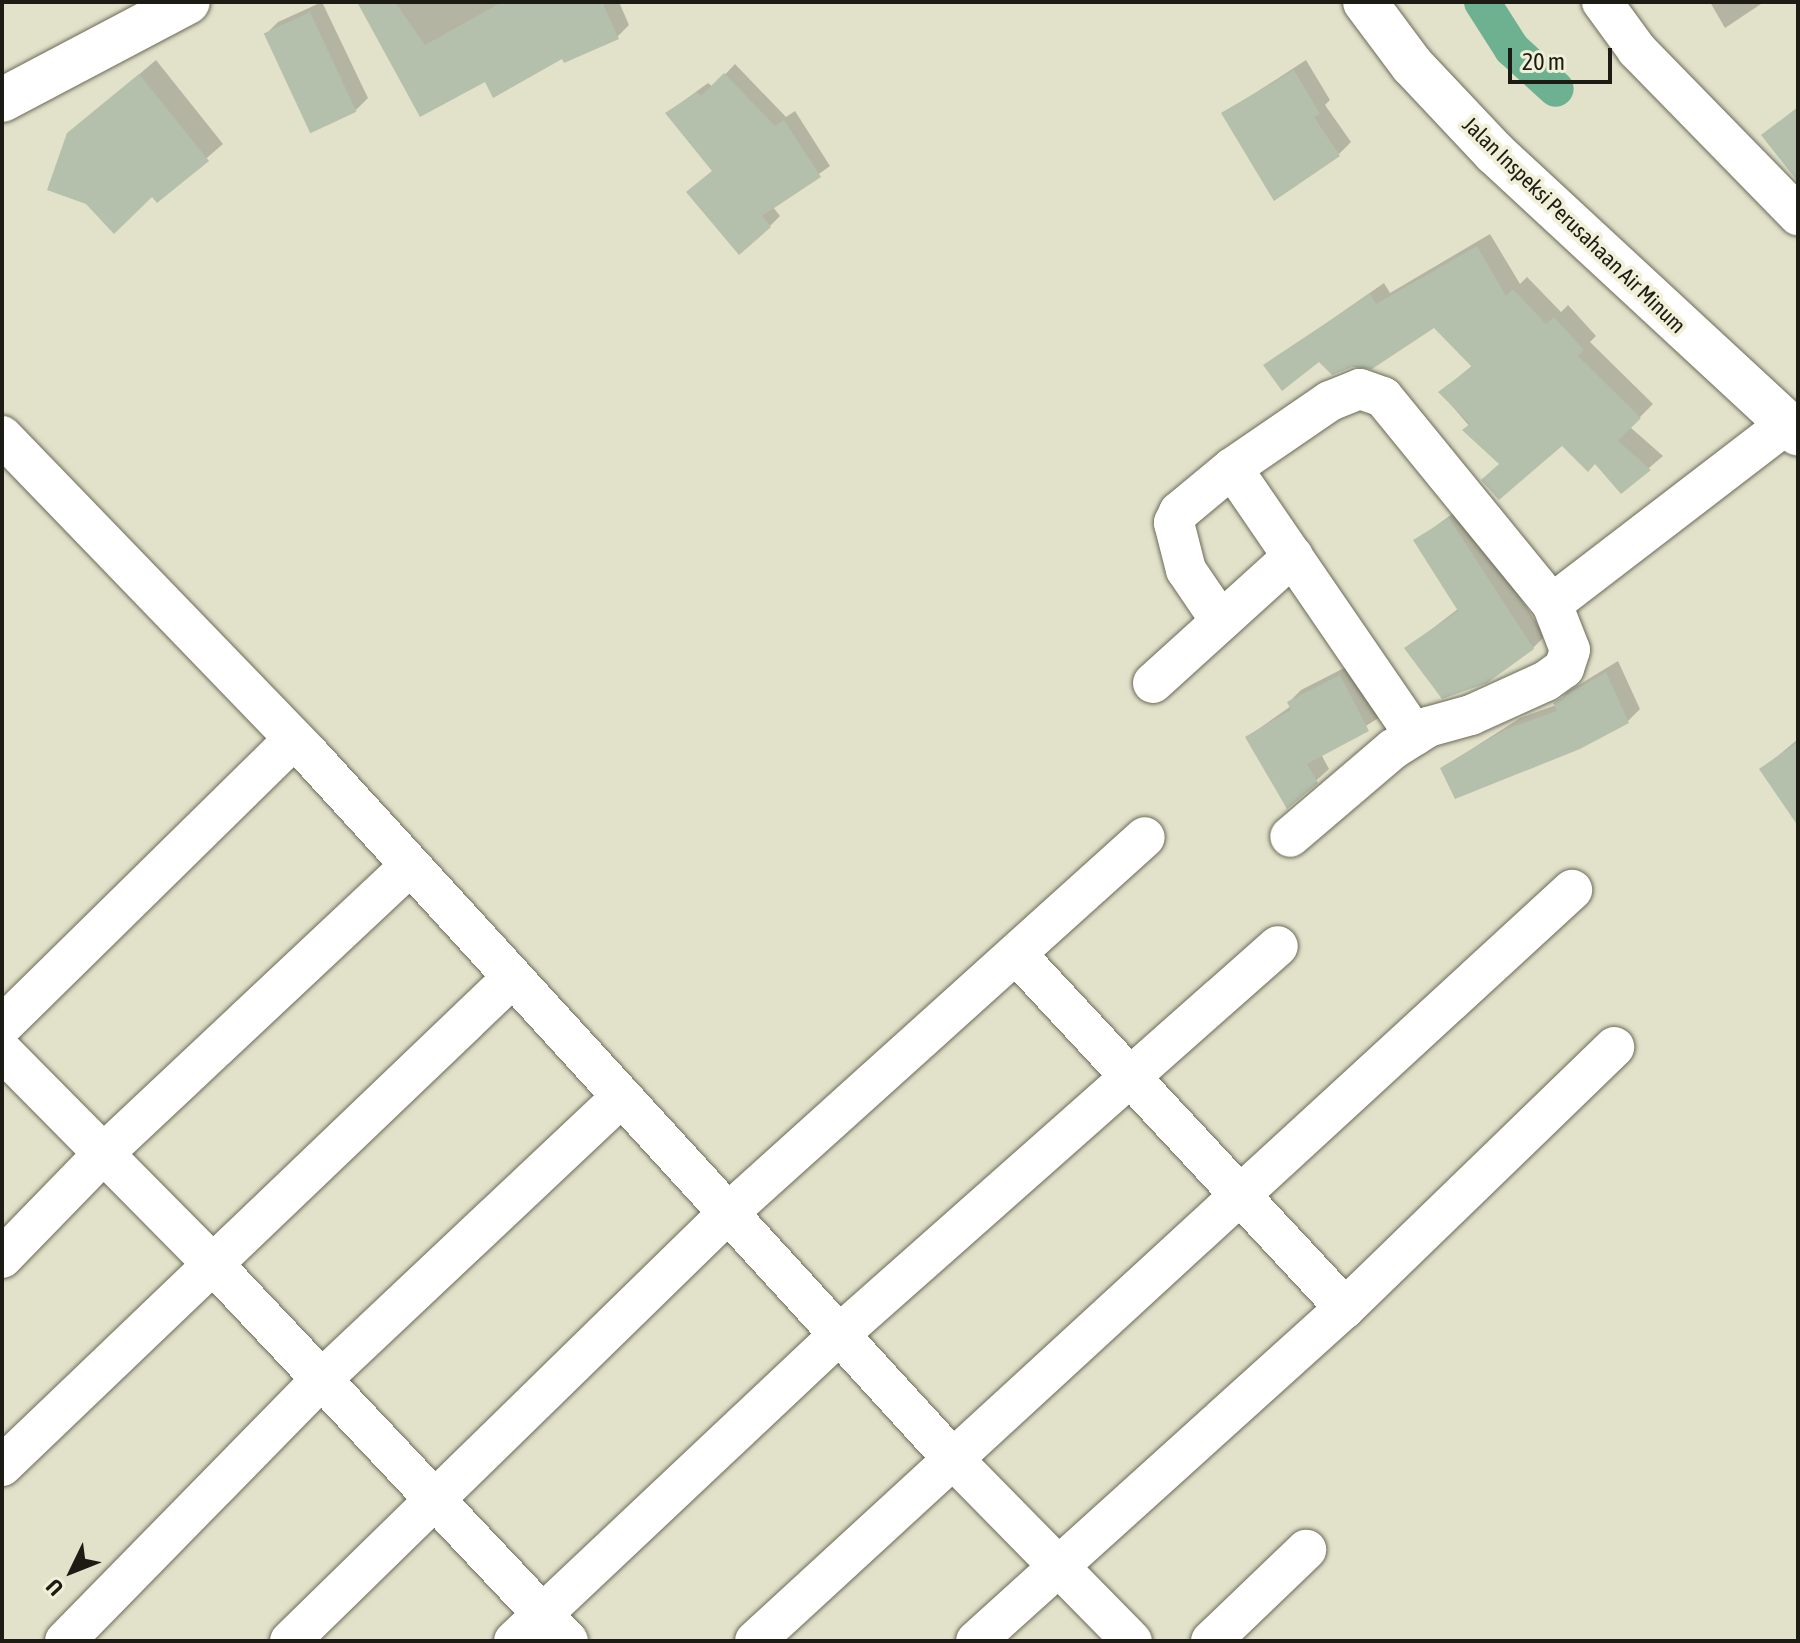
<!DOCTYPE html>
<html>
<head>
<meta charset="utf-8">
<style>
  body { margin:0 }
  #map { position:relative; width:1800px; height:1643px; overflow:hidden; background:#e2e2cb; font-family:"Asap Condensed",sans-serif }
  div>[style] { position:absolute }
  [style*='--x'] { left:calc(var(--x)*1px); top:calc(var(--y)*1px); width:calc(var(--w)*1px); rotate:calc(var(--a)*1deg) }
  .shadow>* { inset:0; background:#0003 }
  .canal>* { height:36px; margin:-18px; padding:0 18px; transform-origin:18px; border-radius:18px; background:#6eb191 }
  .building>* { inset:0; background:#b4bfac; transform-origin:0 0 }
  .roads { filter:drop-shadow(0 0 2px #6b6a57) drop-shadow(0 0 2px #6b6a57) }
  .minor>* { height:40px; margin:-20px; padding:0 20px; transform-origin:20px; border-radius:20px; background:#fff }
  .tertiary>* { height:44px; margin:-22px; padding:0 22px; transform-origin:22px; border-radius:22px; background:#fff }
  span { translate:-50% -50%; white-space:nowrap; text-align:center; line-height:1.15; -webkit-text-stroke:8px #f0efd8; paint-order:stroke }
  .street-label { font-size:22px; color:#1c1c14 }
  .frame { position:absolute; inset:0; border:4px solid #1c1c14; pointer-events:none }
  .north { position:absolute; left:32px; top:1531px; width:80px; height:80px; -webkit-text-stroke:6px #f0efd8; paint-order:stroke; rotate:227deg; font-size:22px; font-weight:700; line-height:32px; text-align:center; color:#1c1c14 }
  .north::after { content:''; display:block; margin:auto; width:28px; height:36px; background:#1c1c14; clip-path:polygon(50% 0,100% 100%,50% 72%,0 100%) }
  .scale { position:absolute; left:1508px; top:48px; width:104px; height:36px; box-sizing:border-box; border:4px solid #1c1c14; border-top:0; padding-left:10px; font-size:24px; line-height:28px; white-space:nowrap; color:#1c1c14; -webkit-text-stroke:6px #f0efd8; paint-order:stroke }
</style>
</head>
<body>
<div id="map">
  <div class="shadow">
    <div style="clip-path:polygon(322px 2px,368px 98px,356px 110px,266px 34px,278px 22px)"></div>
    <div style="clip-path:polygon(360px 2px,619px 2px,629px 25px,617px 37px,485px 80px,421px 114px)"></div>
    <div style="clip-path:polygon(1710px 2px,1764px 2px,1725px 28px)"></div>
    <div style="clip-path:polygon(156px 60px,223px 144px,158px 200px,69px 134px)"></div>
    <div style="clip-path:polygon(1306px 60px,1330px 100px,1325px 105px,1351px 142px,1339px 154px,1223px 114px)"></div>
    <div style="clip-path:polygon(735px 64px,786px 117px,795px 111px,830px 166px,773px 207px,780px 216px,770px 226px,667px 113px,708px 83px,713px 87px)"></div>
    <div style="clip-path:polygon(1490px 234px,1520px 284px,1527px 277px,1561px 312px,1568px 305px,1596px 336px,1590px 342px,1653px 404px,1630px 427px,1663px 456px,1621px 492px,1596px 461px,1563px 443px,1501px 463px,1440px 392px,1473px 365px,1435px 325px,1319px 360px,1266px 365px,1384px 283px,1390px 293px)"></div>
    <div style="clip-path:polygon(1462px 507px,1545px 636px,1533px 648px,1406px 649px,1459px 608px,1416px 540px)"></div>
    <div style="clip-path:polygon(1618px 661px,1640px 709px,1628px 721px,1442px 768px,1520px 718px,1556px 705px,1567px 692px)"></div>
    <div style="clip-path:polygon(1352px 664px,1380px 717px,1321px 754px,1329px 769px,1288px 806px,1247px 737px,1291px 706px,1289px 702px,1301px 690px)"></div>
    <div style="clip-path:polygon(1798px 739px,1798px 822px,1762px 769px)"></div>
  </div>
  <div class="canal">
    <div style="--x:1482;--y:2;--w:56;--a:57.4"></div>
    <div style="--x:1512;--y:49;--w:59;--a:42.3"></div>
  </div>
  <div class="building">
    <div style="clip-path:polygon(357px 2px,395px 2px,425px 45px,502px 2px,602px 2px,619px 39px,564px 63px,562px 59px,493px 98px,485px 82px,420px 117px)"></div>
    <div style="left:310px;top:12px;width:110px;height:51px;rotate:65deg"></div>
    <div style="clip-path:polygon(1294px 70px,1320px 114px,1314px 117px,1340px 156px,1274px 201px,1221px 113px)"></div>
    <div style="clip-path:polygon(724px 73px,775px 126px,784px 120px,821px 177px,762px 216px,771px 227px,739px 255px,686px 192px,712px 171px,665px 113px,697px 92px,701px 96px)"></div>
    <div style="clip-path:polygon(139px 74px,209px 161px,157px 203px,152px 197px,114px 234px,86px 204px,47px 190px,67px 133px)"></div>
    <div style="clip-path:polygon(1798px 107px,1798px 182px,1761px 135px)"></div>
    <div style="clip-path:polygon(1477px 246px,1506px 296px,1513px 289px,1546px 324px,1554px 317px,1584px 350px,1578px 356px,1641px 418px,1618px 441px,1651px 470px,1621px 494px,1595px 464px,1588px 472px,1562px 446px,1499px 500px,1481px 480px,1499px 464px,1462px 430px,1470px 424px,1438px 392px,1472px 367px,1434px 328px,1372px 369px,1352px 367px,1332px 375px,1319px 362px,1282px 391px,1263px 365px,1370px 294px,1376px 304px)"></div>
    <div style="clip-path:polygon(1449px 518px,1534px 649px,1487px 683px,1442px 699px,1404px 648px,1458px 611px,1413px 540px)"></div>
    <div style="clip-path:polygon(1606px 672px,1629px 723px,1580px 749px,1455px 799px,1440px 768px,1506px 729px,1557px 711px,1553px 703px)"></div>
    <div style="clip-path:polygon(1340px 675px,1369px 731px,1307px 764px,1318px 783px,1287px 809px,1245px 737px,1291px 710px,1287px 702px)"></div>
    <div style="clip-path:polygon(1798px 742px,1798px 826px,1759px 769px)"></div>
  </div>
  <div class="roads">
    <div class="minor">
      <div style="--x:1602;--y:2;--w:59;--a:53.9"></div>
      <div style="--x:1637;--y:50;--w:231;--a:45.7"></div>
      <div style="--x:2;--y:436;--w:442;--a:46"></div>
      <div style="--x:309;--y:754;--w:955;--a:47.59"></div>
      <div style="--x:953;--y:1459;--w:255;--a:45.5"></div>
      <div style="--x:1232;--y:468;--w:119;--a:-34.4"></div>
      <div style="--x:1330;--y:401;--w:32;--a:-22"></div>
      <div style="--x:1360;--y:389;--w:24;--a:19"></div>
      <div style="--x:1383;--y:397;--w:267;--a:50.8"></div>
      <div style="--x:1552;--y:604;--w:49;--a:68.6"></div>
      <div style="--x:1570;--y:650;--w:19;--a:108"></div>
      <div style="--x:1564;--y:668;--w:22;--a:144"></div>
      <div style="--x:1546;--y:681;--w:82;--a:155.6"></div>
      <div style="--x:1471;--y:715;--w:45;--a:164.4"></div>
      <div style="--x:1428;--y:727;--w:41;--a:147.8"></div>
      <div style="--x:1393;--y:749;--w:135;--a:139.5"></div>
      <div style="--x:1552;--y:604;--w:296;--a:-37.5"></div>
      <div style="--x:1220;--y:620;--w:60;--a:-124.2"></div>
      <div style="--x:1186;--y:570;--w:49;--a:-104.3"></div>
      <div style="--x:1174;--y:523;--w:12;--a:-66"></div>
      <div style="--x:1179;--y:512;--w:69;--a:-39.7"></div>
      <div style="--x:1232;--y:468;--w:324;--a:55.6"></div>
      <div style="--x:1153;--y:683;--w:189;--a:-42.2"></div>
      <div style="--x:1017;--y:955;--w:482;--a:47.1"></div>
      <div style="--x:2;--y:1026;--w:409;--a:-44.5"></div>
      <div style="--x:2;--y:1051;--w:298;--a:45.3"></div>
      <div style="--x:212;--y:1263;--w:519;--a:46.72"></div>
      <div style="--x:2;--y:1258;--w:145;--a:-45.8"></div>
      <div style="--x:103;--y:1154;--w:421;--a:-43.2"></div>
      <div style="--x:2;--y:1466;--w:706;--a:-43.74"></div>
      <div style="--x:65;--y:1641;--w:366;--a:-45.6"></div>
      <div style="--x:321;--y:1380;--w:412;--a:-43.3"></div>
      <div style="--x:290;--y:1641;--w:612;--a:-44.34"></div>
      <div style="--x:728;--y:1213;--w:561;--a:-42.04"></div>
      <div style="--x:514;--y:1641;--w:451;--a:-43.3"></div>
      <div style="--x:842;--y:1332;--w:582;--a:-41.52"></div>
      <div style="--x:755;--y:1641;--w:1110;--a:-42.59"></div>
      <div style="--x:976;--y:1641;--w:497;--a:-42.1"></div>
      <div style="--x:1345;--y:1308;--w:375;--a:-44.1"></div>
      <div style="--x:1211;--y:1641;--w:132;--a:-43.8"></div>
    </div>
    <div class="tertiary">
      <div style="--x:1365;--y:2;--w:79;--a:53.3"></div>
      <div style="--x:1412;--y:65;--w:121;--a:46.7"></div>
      <div style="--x:1495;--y:153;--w:413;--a:42.8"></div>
      <div style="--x:2;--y:100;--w:210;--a:-27.8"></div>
    </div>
  </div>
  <div class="street-label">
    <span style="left:1574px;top:225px;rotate:44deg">Jalan Inspeksi Perusahaan Air Minum</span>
  </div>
  <div class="frame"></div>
  <div class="north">U</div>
  <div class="scale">20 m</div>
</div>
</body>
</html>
